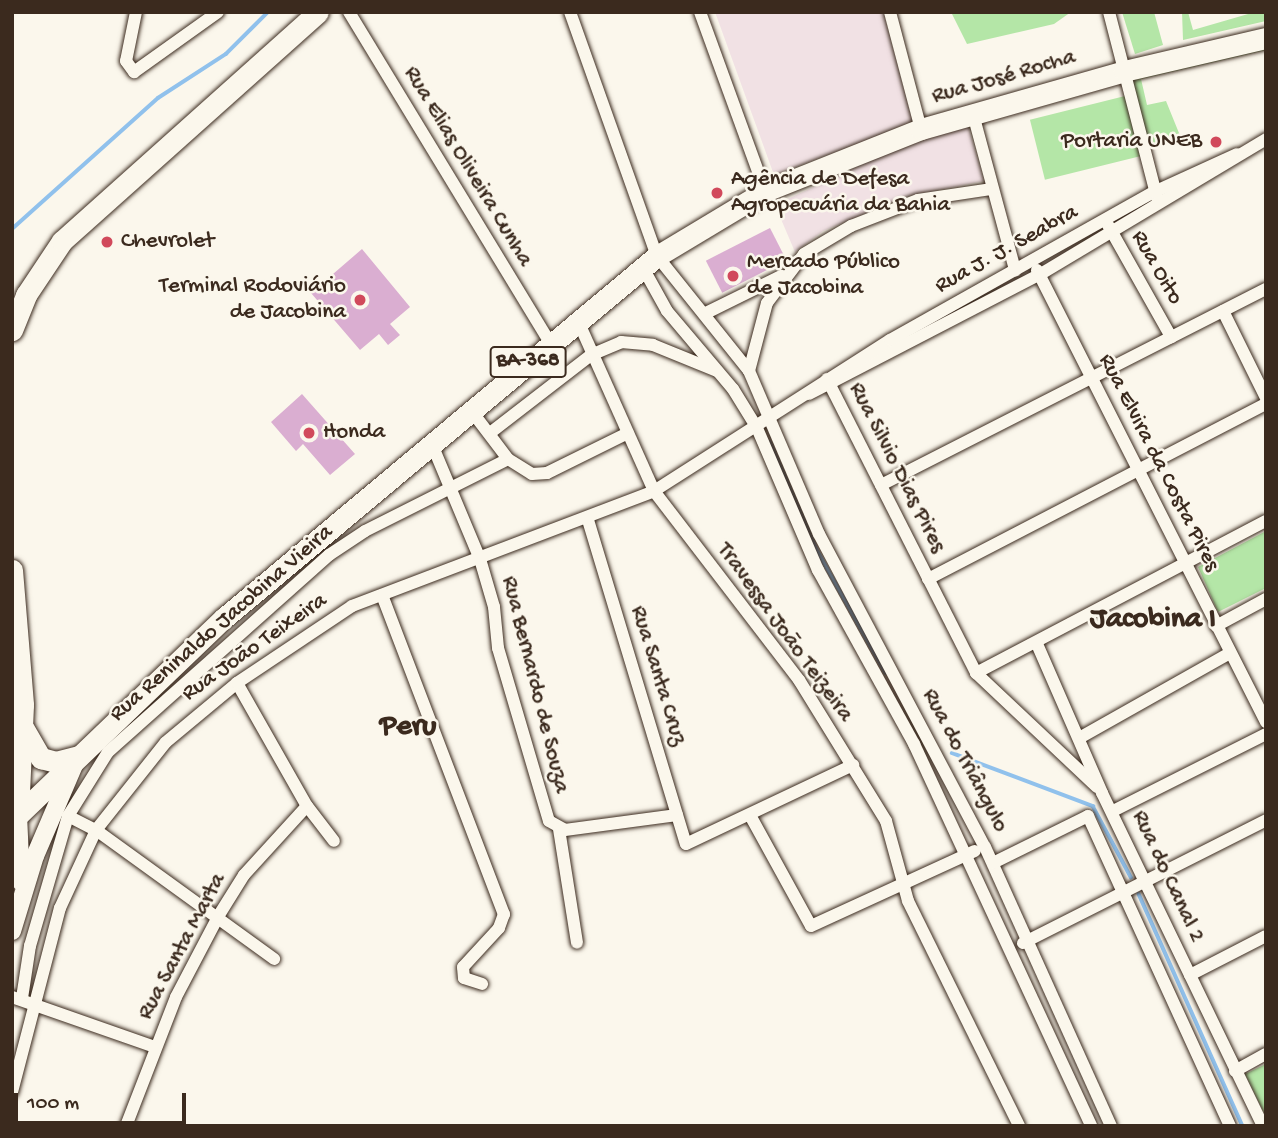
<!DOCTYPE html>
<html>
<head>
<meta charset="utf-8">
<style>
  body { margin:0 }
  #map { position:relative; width:1278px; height:1138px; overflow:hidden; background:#fbf7ec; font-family:"Gochi Hand",sans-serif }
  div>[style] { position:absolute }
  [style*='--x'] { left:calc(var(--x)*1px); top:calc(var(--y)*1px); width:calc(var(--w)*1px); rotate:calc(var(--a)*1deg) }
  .built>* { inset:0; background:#f1e1e4 }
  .green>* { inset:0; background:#b4e6a7; transform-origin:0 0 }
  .stream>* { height:3.5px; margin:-1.75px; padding:0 1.75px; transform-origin:1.75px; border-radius:1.75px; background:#90c1ec }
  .building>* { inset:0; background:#daaed1; transform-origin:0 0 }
  .roads { filter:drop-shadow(0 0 2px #3b2a1e) drop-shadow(0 0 2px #3b2a1e) }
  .street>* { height:12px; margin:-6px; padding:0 6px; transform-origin:6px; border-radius:6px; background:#fbf7ec }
  .secondary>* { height:18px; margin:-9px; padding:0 9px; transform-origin:9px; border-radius:9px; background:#fbf7ec }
  .primary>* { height:21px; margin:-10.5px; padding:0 10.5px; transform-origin:10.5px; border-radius:10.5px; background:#fbf7ec }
  .dots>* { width:19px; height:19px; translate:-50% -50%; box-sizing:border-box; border:4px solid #fbf7ec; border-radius:50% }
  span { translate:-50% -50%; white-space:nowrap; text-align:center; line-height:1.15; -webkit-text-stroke:5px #fbf7ec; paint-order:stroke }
  .shield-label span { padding:2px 5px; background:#fbf7ec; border:2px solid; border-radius:5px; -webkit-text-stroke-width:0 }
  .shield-label { font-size:21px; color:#3b2a1e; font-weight:700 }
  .street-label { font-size:23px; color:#3b2a1e }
  .poi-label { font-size:23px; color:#3b2a1e }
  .right { translate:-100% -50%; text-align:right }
  .left { translate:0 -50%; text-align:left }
  .district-label { font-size:30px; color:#3b2a1e; font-weight:700 }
  .frame { position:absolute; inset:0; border:14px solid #3b2a1e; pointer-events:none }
  .scale { position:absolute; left:14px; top:1093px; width:172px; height:32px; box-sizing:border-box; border:4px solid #3b2a1e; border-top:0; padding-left:9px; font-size:21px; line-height:24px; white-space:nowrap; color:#3b2a1e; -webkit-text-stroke:5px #fbf7ec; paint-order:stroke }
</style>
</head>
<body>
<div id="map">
  <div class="built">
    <div style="clip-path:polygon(715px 12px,883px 12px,913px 123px,774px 175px)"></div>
    <div style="clip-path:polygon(968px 126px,984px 181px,904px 197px,823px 231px,795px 252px,775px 205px,908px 143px)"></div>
  </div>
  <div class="green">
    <div style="clip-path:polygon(951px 12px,1071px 12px,1054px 24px,967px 44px)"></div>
    <div style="clip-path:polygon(1122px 12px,1154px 12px,1163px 45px,1135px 54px)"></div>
    <div style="clip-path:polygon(1182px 12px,1188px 12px,1193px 30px,1255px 12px,1266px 12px,1266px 21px,1183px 40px)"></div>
    <div style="clip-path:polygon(1266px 44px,1266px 50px,1141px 79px,1147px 105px,1166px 101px,1181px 138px,1143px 148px,1125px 77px)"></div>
    <div style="left:1125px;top:96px;width:62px;height:98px;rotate:76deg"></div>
    <div style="clip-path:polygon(1266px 531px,1266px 588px,1218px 612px,1198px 567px)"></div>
    <div style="clip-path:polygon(1266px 1064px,1266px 1117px,1245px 1074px)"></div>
  </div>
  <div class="stream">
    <div style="--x:12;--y:229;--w:196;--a:-41.9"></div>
    <div style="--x:158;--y:98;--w:81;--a:-32.9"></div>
    <div style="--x:226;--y:54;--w:59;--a:-45"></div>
    <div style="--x:770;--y:442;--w:116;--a:66.5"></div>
    <div style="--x:816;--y:548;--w:143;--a:60.8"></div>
    <div style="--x:952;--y:753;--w:151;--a:20.6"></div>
    <div style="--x:1093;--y:806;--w:81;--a:61.8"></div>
    <div style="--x:1139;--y:894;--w:254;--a:65.9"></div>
  </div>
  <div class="building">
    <div style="left:770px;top:228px;width:36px;height:72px;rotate:63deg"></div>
    <div style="clip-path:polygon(362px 249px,410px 307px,390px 324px,400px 335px,388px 345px,379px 334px,360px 350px,311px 293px)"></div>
    <div style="clip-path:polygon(302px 394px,355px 454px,330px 475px,303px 444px,296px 451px,271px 422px)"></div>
  </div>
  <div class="roads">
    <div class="street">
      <div style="--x:136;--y:12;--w:50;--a:101.5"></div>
      <div style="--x:126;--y:61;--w:14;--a:54"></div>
      <div style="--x:134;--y:72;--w:103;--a:-35.5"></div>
      <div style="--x:349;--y:12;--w:387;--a:58.7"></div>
      <div style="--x:570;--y:12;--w:259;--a:70.4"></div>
      <div style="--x:657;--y:256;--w:147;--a:51.3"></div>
      <div style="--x:749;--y:371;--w:177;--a:66.8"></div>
      <div style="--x:819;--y:534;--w:354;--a:62.1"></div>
      <div style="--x:985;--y:847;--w:306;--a:65.7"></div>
      <div style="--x:700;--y:12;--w:190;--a:70"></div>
      <div style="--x:890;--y:12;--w:121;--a:75.2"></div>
      <div style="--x:1109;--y:12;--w:192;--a:75.5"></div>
      <div style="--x:973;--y:114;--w:162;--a:74.9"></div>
      <div style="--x:1108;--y:225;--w:129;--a:60.6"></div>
      <div style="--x:642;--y:266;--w:51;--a:60.9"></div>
      <div style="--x:667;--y:311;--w:102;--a:49.8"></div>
      <div style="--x:733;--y:389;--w:46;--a:58.4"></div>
      <div style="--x:757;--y:428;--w:155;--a:66.8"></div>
      <div style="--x:818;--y:570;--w:199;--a:61.1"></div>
      <div style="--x:914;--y:744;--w:421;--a:65.1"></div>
      <div style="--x:1037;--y:270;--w:507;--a:63.13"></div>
      <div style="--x:1223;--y:311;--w:97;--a:63.7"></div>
      <div style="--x:706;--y:313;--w:84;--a:-26.3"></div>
      <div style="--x:578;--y:321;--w:186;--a:65.9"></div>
      <div style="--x:654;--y:491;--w:238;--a:52.5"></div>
      <div style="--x:799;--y:680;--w:166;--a:58.3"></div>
      <div style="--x:886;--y:821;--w:83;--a:74.6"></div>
      <div style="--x:908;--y:901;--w:251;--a:63.7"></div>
      <div style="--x:749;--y:371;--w:70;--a:-75.2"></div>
      <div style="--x:767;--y:303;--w:61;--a:-52.9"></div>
      <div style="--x:804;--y:254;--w:55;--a:-30.8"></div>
      <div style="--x:851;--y:226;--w:72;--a:-21.2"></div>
      <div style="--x:918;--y:200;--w:75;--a:-8.5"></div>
      <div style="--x:827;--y:379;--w:330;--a:63.1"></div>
      <div style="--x:976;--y:673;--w:166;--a:43.3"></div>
      <div style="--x:809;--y:394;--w:259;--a:-27.4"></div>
      <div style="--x:1039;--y:275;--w:265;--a:-30.9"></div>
      <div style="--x:470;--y:409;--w:63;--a:52.8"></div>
      <div style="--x:508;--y:459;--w:28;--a:32"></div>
      <div style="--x:532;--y:474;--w:15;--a:-4"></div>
      <div style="--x:547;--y:473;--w:90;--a:-26.3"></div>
      <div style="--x:490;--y:433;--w:128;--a:-37.7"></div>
      <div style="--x:591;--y:355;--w:33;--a:-23"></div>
      <div style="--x:621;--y:342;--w:32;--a:5"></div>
      <div style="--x:653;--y:345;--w:69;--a:22.1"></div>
      <div style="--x:431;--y:442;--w:127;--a:67.3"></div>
      <div style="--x:480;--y:559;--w:50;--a:73.7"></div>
      <div style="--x:494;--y:607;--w:41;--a:84.4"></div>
      <div style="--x:498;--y:648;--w:180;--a:73.6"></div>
      <div style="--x:549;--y:821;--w:18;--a:29"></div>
      <div style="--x:565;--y:830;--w:113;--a:-7.6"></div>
      <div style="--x:881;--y:485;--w:432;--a:-27"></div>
      <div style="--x:588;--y:520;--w:338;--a:73.2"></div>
      <div style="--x:686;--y:844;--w:185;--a:-25.3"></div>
      <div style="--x:928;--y:579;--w:381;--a:-27.4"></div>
      <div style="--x:382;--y:595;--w:342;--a:69.1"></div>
      <div style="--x:504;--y:914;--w:15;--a:110"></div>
      <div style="--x:499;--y:928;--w:53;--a:132.7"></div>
      <div style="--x:463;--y:967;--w:11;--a:85"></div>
      <div style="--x:464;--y:978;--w:19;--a:18"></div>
      <div style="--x:1216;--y:626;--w:57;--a:-28.4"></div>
      <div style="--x:1037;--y:644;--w:163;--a:66.4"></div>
      <div style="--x:1102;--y:793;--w:370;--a:64.2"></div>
      <div style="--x:976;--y:673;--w:327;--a:-27.7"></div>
      <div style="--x:237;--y:683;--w:142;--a:60.4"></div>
      <div style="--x:307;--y:806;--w:44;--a:52.4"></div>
      <div style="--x:1081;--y:737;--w:171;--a:-29.4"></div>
      <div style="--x:1113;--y:811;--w:171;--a:-26.7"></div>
      <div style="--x:68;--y:816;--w:31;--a:27"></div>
      <div style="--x:96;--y:830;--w:220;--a:35.9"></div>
      <div style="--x:751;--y:817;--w:124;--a:61.2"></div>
      <div style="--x:811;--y:926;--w:180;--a:-24.6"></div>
      <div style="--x:559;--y:829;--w:115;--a:81"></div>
      <div style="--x:993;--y:863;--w:106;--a:-26.3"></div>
      <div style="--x:1088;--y:816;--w:341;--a:65.4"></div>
      <div style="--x:1023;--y:943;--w:272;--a:-26.8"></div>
      <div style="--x:1190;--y:975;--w:85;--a:-27.2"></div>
      <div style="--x:12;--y:997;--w:151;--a:19.3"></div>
      <div style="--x:22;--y:998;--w:53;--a:-81.3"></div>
      <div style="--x:30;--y:946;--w:135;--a:-73.7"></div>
      <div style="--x:68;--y:816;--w:75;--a:-58"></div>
      <div style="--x:108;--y:752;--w:296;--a:-41.7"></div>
      <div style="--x:329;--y:555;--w:43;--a:-33.7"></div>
      <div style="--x:365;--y:531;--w:160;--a:-26.7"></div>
      <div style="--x:1235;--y:1071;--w:35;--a:-29"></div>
      <div style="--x:12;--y:1092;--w:190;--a:-75.4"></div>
      <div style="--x:60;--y:908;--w:86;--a:-65.2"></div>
      <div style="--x:96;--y:830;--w:112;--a:-51.5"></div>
      <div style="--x:166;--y:742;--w:92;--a:-39.7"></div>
      <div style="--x:237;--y:683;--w:138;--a:-33.8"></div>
      <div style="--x:352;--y:606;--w:323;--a:-20.8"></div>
      <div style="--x:654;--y:491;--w:280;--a:-32.6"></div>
      <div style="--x:890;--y:340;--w:303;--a:-29.3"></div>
      <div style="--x:1154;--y:192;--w:91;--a:-24.6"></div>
      <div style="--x:126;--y:1126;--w:138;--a:-68.8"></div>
      <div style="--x:176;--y:997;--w:93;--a:-62.3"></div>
      <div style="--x:219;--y:915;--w:47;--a:-58"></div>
      <div style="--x:244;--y:875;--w:93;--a:-47.6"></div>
    </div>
    <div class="secondary">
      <div style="--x:18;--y:815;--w:67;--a:87.4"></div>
      <div style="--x:12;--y:931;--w:78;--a:-73"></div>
      <div style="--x:35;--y:856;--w:99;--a:-66.8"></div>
    </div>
    <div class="primary">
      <div style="--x:12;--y:330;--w:38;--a:-68"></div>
      <div style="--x:26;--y:295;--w:65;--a:-56.3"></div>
      <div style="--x:62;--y:241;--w:343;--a:-41.8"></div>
      <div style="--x:12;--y:570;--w:135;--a:85.3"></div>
      <div style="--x:23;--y:705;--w:110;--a:92.6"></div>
      <div style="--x:24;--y:729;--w:34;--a:60"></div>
      <div style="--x:41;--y:758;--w:16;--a:15"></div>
      <div style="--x:56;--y:762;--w:24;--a:-15"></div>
      <div style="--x:12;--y:821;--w:294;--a:-43.8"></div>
      <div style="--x:224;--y:618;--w:564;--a:-39.9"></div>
      <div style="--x:657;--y:256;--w:126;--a:-31"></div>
      <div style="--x:765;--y:191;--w:168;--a:-21.7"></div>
      <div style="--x:921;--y:129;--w:211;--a:-15.9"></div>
      <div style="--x:1124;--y:71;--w:146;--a:-13.1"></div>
      <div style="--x:12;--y:866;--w:13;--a:45"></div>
    </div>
  </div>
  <div class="dots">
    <div style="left:1216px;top:142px;background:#d1495b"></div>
    <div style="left:717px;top:193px;background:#d1495b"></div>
    <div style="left:107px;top:242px;background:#d1495b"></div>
    <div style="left:733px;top:276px;background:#d1495b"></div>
    <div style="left:360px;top:300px;background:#d1495b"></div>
    <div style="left:309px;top:433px;background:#d1495b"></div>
  </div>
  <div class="shield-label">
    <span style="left:528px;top:362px">BA-368</span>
  </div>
  <div class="street-label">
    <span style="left:1004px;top:78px;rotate:-16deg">Rua José Rocha</span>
    <span style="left:467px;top:167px;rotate:59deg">Rua Elias Oliveira Cunha</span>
    <span style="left:1007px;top:250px;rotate:-29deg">Rua J. J. Seabra</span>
    <span style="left:1156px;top:268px;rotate:60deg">Rua Oito</span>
    <span style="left:1158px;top:463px;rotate:63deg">Rua Elvira da Costa Pires</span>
    <span style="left:896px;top:468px;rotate:63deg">Rua Silvio Dias Pires</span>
    <span style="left:222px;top:624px;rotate:-41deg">Rua Reninaldo Jacobina Vieira</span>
    <span style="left:784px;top:633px;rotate:54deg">Travessa João Teizeira</span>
    <span style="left:255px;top:648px;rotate:-35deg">Rua João Teixeira</span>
    <span style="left:657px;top:676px;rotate:73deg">Rua Santa Cruz</span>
    <span style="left:534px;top:685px;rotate:76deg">Rua Bernardo de Souza</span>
    <span style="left:964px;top:761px;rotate:62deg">Rua do Triângulo</span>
    <span style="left:1167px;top:877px;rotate:65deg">Rua do Canal 2</span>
    <span style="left:183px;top:947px;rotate:-62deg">Rua Santa Marta</span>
  </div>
  <div class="poi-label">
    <span class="right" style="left:1202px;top:142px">Portaria UNEB</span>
    <span class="left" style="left:731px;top:193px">Agência de Defesa<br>Agropecuária da Bahia</span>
    <span class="left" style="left:121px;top:242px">Chevrolet</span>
    <span class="left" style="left:747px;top:276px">Mercado Público<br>de Jacobina</span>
    <span class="right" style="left:346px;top:300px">Terminal Rodoviário<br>de Jacobina</span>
    <span class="left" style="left:323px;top:433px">Honda</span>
  </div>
  <div class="district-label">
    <span style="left:1153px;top:621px">Jacobina I</span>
    <span style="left:408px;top:728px">Peru</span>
  </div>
  <div class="frame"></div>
  <div class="scale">100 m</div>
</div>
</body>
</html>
